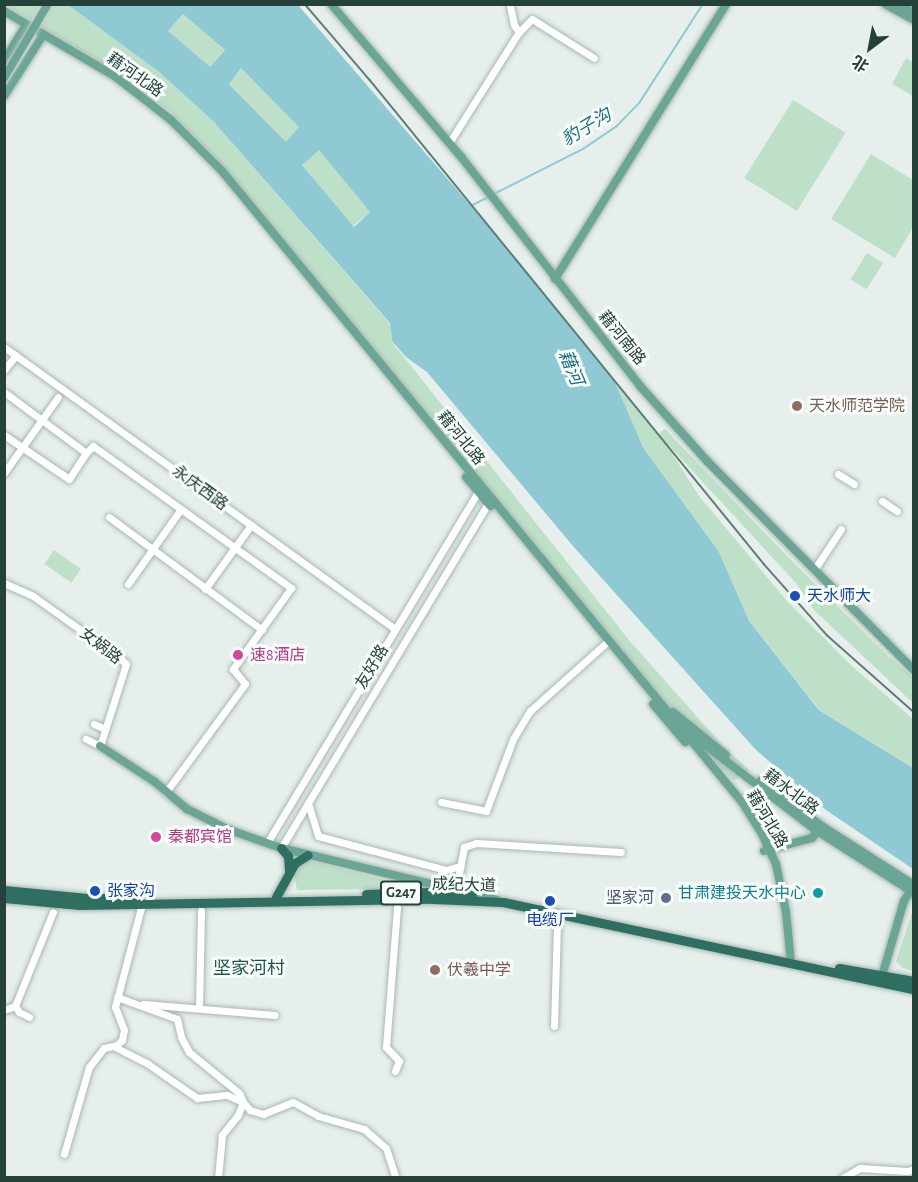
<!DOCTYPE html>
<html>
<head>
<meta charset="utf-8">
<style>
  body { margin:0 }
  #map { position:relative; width:918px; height:1182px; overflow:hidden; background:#e6efeb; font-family:"Alegreya Sans","Noto Sans SC",sans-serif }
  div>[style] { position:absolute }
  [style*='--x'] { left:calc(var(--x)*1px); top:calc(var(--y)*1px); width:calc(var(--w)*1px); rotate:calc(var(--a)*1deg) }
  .green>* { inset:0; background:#bfe0c8; transform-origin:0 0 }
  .water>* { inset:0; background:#8ec9d4 }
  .stream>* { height:1.5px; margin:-0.75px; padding:0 0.75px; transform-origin:0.75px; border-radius:0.75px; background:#8ec9d4 }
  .roads { filter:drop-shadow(0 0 2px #a8b8b2) drop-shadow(0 0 2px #a8b8b2) }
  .minor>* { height:7px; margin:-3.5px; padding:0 3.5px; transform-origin:3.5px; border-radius:3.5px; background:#fff }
  .major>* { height:8px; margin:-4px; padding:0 4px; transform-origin:4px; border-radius:4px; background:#6aa596 }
  .highway>* { height:9px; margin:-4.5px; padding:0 4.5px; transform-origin:4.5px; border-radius:4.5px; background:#2f6f62 }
  .tram>* { height:1.5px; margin:-0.75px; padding:0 0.75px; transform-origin:0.75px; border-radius:0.75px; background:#5f7d75 }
  .bridges { filter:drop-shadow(0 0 2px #c2cac8) drop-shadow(0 0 2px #c2cac8) }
  .major-bridge>* { height:8px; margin:-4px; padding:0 4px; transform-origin:4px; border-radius:4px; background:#6aa596 }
  .dots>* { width:16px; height:16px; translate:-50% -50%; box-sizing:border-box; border:3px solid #f7fbf9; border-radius:50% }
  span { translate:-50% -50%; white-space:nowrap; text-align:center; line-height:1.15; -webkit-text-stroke:6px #f7fbf9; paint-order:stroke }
  .shield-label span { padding:2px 4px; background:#f7fbf9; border:2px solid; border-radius:4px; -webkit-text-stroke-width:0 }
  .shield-label { font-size:15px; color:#24423a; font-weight:700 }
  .street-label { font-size:16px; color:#24423a }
  .education-label { font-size:16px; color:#785e54 }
  .left { translate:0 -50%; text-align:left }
  .transit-label { font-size:16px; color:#164399 }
  .hotel-label { font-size:16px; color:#b23c85 }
  .culture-label { font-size:16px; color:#0d838f }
  .right { translate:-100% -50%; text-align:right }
  .service-label { font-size:16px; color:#4e5e75 }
  .water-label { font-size:18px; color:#1c6f80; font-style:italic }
  .neighbourhood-label { font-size:18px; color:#1f5548 }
  .frame { position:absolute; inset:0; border:6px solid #24423a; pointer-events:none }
  .north { position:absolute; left:840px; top:18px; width:60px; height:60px; -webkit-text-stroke:4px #f7fbf9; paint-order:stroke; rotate:212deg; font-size:16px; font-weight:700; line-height:24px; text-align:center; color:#24423a }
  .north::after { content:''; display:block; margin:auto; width:21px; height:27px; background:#24423a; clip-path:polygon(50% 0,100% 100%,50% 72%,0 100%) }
</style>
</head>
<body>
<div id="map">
  <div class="green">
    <div style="clip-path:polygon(6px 5px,68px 5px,158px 71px,213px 121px,390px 324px,392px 342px,629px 640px,723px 746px,749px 770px,734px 781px,686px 730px,469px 470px,333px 299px,213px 155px,170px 111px,123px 76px)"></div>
    <div style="left:183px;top:14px;width:55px;height:23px;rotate:41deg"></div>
    <div style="clip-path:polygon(906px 58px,913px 62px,913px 96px,892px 84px)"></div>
    <div style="clip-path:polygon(241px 68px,300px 127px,286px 143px,229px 83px)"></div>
    <div style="left:793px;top:100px;width:62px;height:92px;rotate:32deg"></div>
    <div style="left:319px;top:149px;width:81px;height:23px;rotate:51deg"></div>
    <div style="clip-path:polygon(871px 154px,913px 180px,913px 227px,895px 258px,831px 219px)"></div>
    <div style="left:867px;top:253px;width:19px;height:31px;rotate:32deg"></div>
    <div style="clip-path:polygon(613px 378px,659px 434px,665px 429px,790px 559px,889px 657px,913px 677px,913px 703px,814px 610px,796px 583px,663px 439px,699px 496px,787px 601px,852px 666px,913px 719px,913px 768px,820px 710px,749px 621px,719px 552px,644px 449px)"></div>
    <div style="left:54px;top:550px;width:33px;height:17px;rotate:35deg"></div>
    <div style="clip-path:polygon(305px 860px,384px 880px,383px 889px,297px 890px,294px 875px,296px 866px)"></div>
    <div style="clip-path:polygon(913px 910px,913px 971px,903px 968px,896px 961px)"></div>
  </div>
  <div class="water">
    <div style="clip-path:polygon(evenodd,298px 5px,520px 263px,613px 378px,644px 449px,719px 552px,749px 621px,819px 710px,913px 768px,913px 869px,826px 810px,756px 750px,573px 546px,427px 372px,406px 357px,392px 341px,390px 323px,213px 121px,158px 71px,68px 5px,298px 5px,183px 14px,225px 50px,210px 67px,168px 31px,183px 14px,298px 5px,241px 68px,299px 127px,286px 142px,229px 84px,241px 68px,298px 5px,319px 150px,370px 212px,354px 227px,302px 165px,319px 150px)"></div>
  </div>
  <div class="stream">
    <div style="--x:494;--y:194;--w:100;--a:-26.8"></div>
    <div style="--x:583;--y:149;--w:40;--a:-34"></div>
    <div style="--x:616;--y:127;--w:35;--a:-46"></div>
    <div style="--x:640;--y:102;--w:117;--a:-57.3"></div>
    <div style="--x:471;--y:206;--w:18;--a:-27"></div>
  </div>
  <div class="roads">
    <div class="minor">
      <div style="--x:510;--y:6;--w:19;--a:78"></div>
      <div style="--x:514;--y:25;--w:9;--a:54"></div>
      <div style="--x:449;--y:143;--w:131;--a:-57.8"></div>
      <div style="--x:519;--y:32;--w:18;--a:-45"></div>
      <div style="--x:532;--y:19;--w:73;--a:32.2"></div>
      <div style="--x:4;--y:347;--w:482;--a:35.8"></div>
      <div style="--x:4;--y:370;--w:19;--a:-51"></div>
      <div style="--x:4;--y:392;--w:102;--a:36.6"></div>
      <div style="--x:86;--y:453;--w:10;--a:-45"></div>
      <div style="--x:93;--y:446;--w:244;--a:35.6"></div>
      <div style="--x:291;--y:588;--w:100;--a:125.6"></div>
      <div style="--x:233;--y:669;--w:19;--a:51"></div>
      <div style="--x:245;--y:684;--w:134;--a:126.2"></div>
      <div style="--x:4;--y:435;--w:78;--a:34.1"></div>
      <div style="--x:69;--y:479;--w:31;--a:-57"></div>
      <div style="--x:4;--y:473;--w:93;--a:-54.6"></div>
      <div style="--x:838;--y:474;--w:19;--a:32"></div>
      <div style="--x:882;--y:501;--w:18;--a:34"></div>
      <div style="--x:109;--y:517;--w:190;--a:36.4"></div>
      <div style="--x:814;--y:570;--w:49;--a:-56.6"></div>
      <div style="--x:4;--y:583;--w:32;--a:24"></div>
      <div style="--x:33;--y:596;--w:107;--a:35.5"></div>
      <div style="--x:120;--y:658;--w:8;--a:45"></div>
      <div style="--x:126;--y:664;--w:86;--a:107.6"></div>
      <div style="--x:100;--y:746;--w:16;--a:-153"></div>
      <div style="--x:128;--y:584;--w:92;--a:-54.8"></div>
      <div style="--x:205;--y:589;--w:79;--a:-54.3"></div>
      <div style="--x:94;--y:724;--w:12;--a:24"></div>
      <div style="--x:441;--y:802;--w:46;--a:11.3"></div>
      <div style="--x:486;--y:811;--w:77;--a:-69.4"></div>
      <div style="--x:513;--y:739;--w:33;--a:-59"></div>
      <div style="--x:530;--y:711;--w:105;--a:-41.9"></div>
      <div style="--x:308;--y:803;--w:34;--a:73"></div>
      <div style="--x:318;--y:836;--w:132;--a:14.9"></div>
      <div style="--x:446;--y:870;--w:15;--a:-16"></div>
      <div style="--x:267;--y:843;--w:410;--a:-59"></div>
      <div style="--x:281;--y:848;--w:402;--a:-59"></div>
      <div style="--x:456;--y:889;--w:43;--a:-79.2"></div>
      <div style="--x:464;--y:847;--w:13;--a:-18"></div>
      <div style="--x:476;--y:843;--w:145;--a:3.6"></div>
      <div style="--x:117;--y:997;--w:64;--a:20.1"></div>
      <div style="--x:177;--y:1019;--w:18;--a:77"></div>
      <div style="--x:181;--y:1037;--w:17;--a:62"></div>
      <div style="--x:189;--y:1052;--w:65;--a:39.4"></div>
      <div style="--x:239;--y:1093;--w:10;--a:66"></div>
      <div style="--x:243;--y:1102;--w:14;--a:111"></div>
      <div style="--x:238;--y:1115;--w:26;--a:129"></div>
      <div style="--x:222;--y:1135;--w:43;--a:95.3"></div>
      <div style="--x:143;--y:1004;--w:132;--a:4.8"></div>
      <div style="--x:199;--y:1008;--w:97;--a:-88.8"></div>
      <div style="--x:4;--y:1010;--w:12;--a:-20"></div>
      <div style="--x:29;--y:1017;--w:11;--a:-153"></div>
      <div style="--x:19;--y:1012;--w:7;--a:-124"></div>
      <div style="--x:15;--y:1006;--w:101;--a:-68"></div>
      <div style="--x:554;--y:1026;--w:101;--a:-88.3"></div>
      <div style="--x:113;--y:1046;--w:39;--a:27"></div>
      <div style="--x:148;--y:1064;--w:60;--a:34.8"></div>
      <div style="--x:197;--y:1098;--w:30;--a:-6"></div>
      <div style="--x:227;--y:1095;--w:17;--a:24"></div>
      <div style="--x:243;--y:1102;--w:11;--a:49"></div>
      <div style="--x:250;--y:1110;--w:14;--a:17"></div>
      <div style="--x:263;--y:1114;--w:32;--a:-22"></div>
      <div style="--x:293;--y:1102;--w:29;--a:29"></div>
      <div style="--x:318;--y:1116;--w:48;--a:15.8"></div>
      <div style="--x:364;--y:1129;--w:29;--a:41"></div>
      <div style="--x:386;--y:1148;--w:32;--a:72"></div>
      <div style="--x:395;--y:1071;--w:11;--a:-68"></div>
      <div style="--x:399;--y:1061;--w:19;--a:-133"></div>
      <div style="--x:386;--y:1047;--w:140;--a:-85.5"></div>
      <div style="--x:64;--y:1154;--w:91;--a:-74"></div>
      <div style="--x:89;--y:1067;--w:24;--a:-52"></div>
      <div style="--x:104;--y:1048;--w:13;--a:-13"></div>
      <div style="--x:117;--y:1045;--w:7;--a:-45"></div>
      <div style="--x:122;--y:1040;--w:10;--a:-79"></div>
      <div style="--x:124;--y:1030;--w:25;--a:-111"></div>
      <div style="--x:115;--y:1007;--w:106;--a:-75.3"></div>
      <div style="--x:842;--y:1178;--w:21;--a:-29"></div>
      <div style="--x:860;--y:1168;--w:47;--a:3.7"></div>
      <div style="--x:907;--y:1171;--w:7;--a:-16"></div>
    </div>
    <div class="major">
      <div style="--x:331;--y:4;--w:202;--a:49.6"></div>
      <div style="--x:462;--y:158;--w:289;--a:52"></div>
      <div style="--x:640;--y:386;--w:101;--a:48.2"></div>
      <div style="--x:707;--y:461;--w:294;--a:45.3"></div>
      <div style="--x:885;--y:4;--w:33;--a:29"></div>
      <div style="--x:898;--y:4;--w:18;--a:29"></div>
      <div style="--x:4;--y:11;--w:130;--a:30.5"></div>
      <div style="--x:116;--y:77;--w:70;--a:38"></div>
      <div style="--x:171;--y:120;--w:72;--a:45"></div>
      <div style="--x:222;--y:171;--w:818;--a:50.51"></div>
      <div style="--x:742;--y:802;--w:38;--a:58"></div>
      <div style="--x:762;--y:834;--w:33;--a:65"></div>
      <div style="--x:776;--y:864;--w:49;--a:78.2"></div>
      <div style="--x:786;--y:912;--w:51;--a:84.4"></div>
      <div style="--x:4;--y:61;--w:42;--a:-58.6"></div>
      <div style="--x:4;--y:96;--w:72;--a:-57.4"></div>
      <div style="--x:555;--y:279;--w:324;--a:-58.1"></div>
      <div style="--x:466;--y:477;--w:38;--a:50"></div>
      <div style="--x:653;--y:704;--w:50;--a:49.9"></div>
      <div style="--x:673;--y:712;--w:68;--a:39.1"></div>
      <div style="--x:687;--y:731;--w:164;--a:37.6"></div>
      <div style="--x:817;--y:831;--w:115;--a:32.6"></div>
      <div style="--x:100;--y:746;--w:66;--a:33.2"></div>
      <div style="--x:155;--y:782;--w:42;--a:40.2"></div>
      <div style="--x:187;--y:809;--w:45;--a:26.6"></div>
      <div style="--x:227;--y:829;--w:57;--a:19.4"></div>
      <div style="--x:281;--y:848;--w:222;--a:13.5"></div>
      <div style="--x:760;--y:781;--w:77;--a:36"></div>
      <div style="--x:822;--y:826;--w:109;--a:32.7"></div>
      <div style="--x:764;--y:851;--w:50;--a:-15.2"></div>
      <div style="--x:812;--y:838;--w:11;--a:-52"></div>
      <div style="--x:882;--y:976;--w:78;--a:-73.7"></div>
      <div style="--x:904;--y:901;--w:15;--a:-58"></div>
    </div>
    <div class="highway">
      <div style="--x:281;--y:848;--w:11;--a:49"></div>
      <div style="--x:288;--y:856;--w:16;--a:86"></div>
      <div style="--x:4;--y:890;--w:83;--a:5.5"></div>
      <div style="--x:87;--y:898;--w:49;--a:0"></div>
      <div style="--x:366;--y:894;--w:64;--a:-1.8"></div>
      <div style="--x:430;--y:892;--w:42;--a:4.1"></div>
      <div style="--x:276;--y:897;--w:39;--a:-61"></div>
      <div style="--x:295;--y:863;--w:15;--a:-32"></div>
      <div style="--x:4;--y:898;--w:76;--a:5.3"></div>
      <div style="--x:80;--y:905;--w:353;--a:-1"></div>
      <div style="--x:433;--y:899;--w:70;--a:2.5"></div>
      <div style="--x:503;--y:902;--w:420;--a:12"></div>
      <div style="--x:839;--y:968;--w:76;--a:9.8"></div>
    </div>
  </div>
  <div class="tram">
    <div style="--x:305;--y:4;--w:100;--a:49.5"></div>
    <div style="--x:370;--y:80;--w:624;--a:50.85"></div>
    <div style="--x:764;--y:564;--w:95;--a:48.4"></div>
    <div style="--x:827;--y:635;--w:116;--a:41.5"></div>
  </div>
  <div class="bridges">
    <div class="major-bridge">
      <div style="--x:4;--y:78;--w:86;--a:-59.3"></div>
    </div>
  </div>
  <div class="dots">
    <div style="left:797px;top:406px;background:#8d6e63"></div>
    <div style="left:795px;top:596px;background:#1a4fb4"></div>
    <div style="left:238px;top:655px;background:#d1479c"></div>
    <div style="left:156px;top:837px;background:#d1479c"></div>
    <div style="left:95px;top:891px;background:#1a4fb4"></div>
    <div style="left:818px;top:893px;background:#0f9aa8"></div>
    <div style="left:666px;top:898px;background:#5c6f8a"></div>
    <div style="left:550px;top:901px;background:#1a4fb4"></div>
    <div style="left:435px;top:970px;background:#8d6e63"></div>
  </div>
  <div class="shield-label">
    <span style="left:401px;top:893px">G247</span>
  </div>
  <div class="street-label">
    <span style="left:135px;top:75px;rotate:35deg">藉河北路</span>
    <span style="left:622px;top:338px;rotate:51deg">藉河南路</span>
    <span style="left:461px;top:438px;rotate:51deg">藉河北路</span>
    <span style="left:200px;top:488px;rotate:36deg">永庆西路</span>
    <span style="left:101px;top:646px;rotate:38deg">女娲路</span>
    <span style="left:372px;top:667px;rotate:-59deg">友好路</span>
    <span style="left:791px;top:792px;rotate:37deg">藉水北路</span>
    <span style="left:767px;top:819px;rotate:59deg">藉河北路</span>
    <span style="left:464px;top:885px;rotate:2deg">成纪大道</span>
  </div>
  <div class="education-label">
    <span class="left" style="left:809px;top:406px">天水师范学院</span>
    <span class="left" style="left:447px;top:970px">伏羲中学</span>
  </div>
  <div class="transit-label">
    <span class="left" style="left:807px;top:596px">天水师大</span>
    <span class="left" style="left:107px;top:891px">张家沟</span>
    <span style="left:550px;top:920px">电缆厂</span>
  </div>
  <div class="hotel-label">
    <span class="left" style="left:250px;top:655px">速8酒店</span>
    <span class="left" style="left:168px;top:837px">秦都宾馆</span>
  </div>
  <div class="culture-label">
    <span class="right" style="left:806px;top:893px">甘肃建投天水中心</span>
  </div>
  <div class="service-label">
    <span class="right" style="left:654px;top:898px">坚家河</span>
  </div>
  <div class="water-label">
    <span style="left:587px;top:128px;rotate:-31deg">豹子沟</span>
    <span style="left:570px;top:368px;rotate:67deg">藉河</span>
  </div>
  <div class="neighbourhood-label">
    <span style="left:249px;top:969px">坚家河村</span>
  </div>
  <div class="frame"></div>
  <div class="north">北</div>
</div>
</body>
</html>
